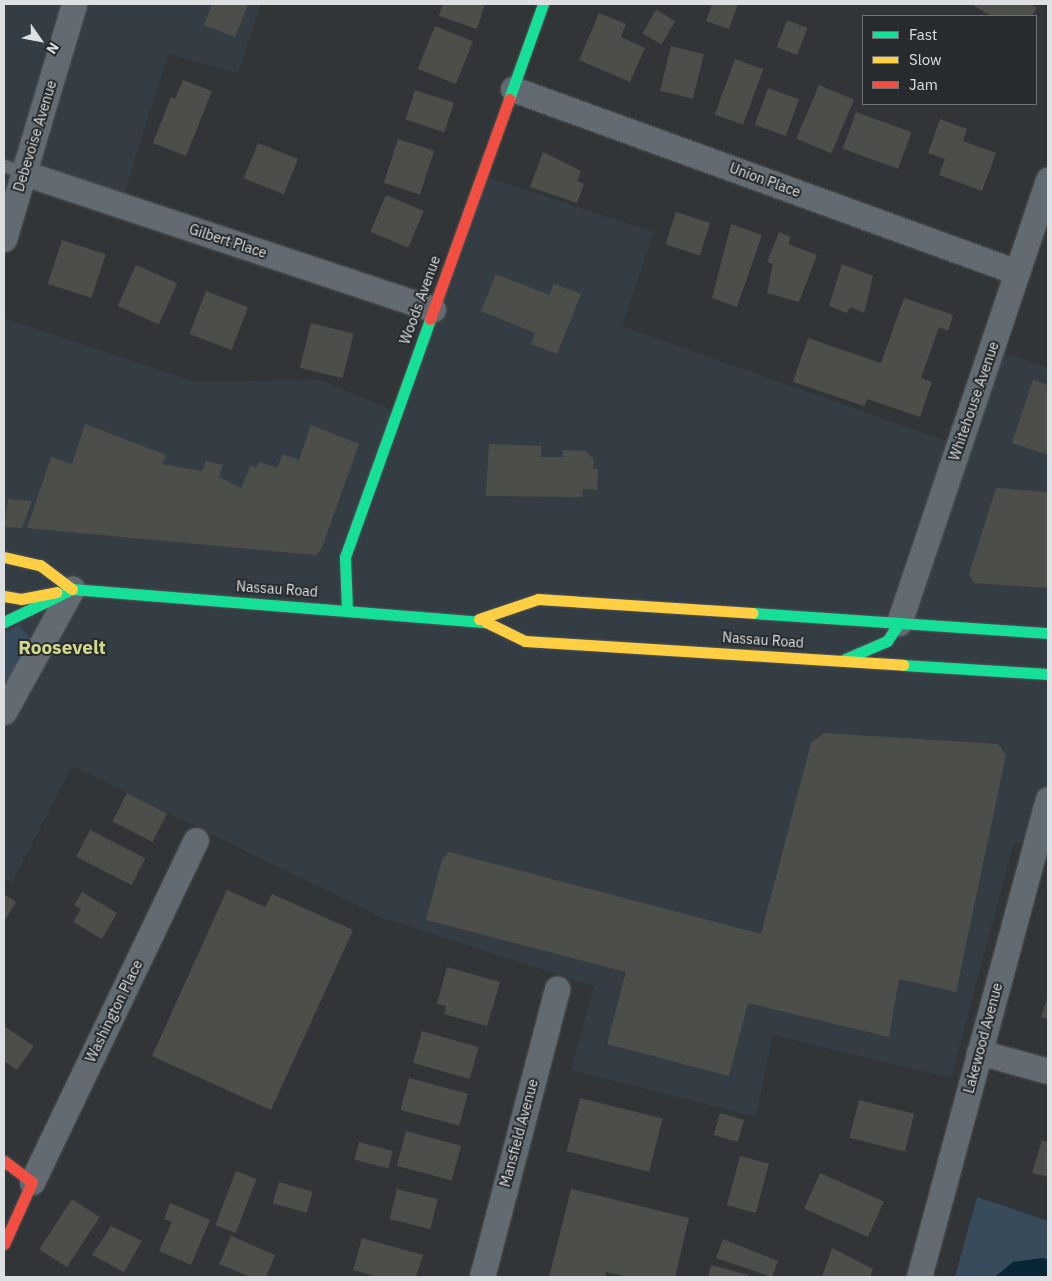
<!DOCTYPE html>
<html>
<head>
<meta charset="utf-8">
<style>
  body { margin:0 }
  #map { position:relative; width:1052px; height:1281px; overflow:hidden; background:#323537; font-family:"IBM Plex Sans",sans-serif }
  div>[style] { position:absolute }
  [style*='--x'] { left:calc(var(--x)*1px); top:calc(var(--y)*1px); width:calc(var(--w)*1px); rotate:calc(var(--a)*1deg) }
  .built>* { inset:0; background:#343d44 }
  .green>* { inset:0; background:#374b5a }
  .water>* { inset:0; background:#072535 }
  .building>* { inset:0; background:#4c4e4a; transform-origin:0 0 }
  .roads { filter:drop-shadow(0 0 1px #525455) drop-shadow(0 0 1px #525455) }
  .lane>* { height:12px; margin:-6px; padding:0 6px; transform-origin:6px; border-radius:6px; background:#626b71 }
  .street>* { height:25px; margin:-12.5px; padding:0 12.5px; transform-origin:12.5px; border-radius:12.5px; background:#626b71 }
  .fast>* { height:11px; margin:-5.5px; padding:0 5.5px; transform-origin:5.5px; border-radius:5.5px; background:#16e098 }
  .slow>* { height:11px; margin:-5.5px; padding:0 5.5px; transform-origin:5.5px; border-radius:5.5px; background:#ffcf43 }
  .jam>* { height:11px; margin:-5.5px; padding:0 5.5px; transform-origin:5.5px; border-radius:5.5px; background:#f24e42 }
  span { translate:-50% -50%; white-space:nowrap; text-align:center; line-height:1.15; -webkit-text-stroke:4px #272b2d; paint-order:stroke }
  .street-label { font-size:14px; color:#dde0e2 }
  .district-label { font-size:19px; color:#d1d98b; font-weight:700 }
  .frame { position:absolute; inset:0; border:5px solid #dde0e2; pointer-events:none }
  .legend { position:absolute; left:862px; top:15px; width:175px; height:90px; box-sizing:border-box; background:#272b2d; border:1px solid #707375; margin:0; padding:6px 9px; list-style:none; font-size:15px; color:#dde0e2 }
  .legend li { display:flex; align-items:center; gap:10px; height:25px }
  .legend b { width:25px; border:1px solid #707375 }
  .north { position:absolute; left:15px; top:15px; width:50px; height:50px; -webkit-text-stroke:4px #272b2d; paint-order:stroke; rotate:123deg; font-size:14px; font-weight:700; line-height:20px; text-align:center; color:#dde0e2 }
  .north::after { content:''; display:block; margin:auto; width:18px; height:22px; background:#dde0e2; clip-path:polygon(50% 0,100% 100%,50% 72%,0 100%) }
</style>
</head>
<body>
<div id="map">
  <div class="built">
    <div style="clip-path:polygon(4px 4px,261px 4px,238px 73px,168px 54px,123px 198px,29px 170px,4px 249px)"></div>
    <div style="clip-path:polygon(483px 176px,654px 232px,622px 326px,963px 447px,995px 349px,1048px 368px,1048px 849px,1014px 842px,951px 1078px,773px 1035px,756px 1117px,571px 1070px,594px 986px,383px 918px,72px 766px,12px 883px,4px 878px,4px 318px,196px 382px,320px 380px,400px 413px)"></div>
  </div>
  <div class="green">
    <div style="clip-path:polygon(19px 625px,33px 642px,4px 693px,4px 633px)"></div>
    <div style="clip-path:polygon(977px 1197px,1048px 1221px,1048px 1277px,955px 1277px)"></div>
  </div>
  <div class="water">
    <div style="clip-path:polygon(1043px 1258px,1048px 1260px,1048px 1277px,995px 1277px,1013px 1262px)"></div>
  </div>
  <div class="building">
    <div style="clip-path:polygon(212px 4px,248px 4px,235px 37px,204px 25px)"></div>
    <div style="clip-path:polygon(443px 4px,485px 4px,477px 29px,439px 16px)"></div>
    <div style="clip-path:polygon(712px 4px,738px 4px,729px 29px,706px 21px)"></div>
    <div style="clip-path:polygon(971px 4px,1030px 4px,1037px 8px,1032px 16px,991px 16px)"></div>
    <div style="left:656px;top:10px;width:22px;height:27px;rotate:30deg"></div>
    <div style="clip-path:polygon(599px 13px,626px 24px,621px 37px,645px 48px,630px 82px,579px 60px)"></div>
    <div style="left:787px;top:20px;width:22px;height:29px;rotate:21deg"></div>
    <div style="left:435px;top:26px;width:41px;height:46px;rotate:22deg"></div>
    <div style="left:671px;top:46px;width:34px;height:46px;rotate:14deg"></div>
    <div style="left:735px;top:59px;width:30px;height:59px;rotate:20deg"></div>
    <div style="clip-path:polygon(183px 80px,212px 91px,186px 156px,153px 143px,171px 97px,175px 99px)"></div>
    <div style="left:819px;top:85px;width:38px;height:58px;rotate:23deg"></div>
    <div style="left:768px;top:88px;width:33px;height:39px;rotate:20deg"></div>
    <div style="left:415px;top:90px;width:41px;height:31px;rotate:18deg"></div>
    <div style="left:856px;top:112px;width:59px;height:39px;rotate:20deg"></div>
    <div style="clip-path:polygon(940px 119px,967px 129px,963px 141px,996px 153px,982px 191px,939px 175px,945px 159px,928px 153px)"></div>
    <div style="left:398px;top:139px;width:38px;height:46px;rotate:18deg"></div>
    <div style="left:258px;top:143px;width:43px;height:38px;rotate:22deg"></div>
    <div style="clip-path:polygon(543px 152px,581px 171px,577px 181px,584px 184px,577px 203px,530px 187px)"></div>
    <div style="left:386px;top:195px;width:41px;height:40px;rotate:23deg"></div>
    <div style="left:676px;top:212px;width:36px;height:34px;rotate:18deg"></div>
    <div style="clip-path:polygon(731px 224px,762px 235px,737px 307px,712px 298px)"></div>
    <div style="clip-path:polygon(779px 232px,791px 237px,788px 244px,817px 255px,799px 302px,767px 293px,773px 264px,767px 262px)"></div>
    <div style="left:62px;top:240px;width:46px;height:46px;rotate:18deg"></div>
    <div style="clip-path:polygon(842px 264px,873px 276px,864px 313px,850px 307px,847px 313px,829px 306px)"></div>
    <div style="left:136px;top:265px;width:45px;height:45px;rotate:24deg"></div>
    <div style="clip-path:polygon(496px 274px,549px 295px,554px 284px,581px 294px,557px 354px,531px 344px,535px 333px,481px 311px)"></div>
    <div style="left:206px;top:291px;width:45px;height:46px;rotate:21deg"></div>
    <div style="clip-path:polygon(904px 298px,953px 315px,948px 331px,939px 327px,921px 378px,932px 382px,920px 417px,867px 399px,864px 406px,793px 382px,808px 338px,881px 363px)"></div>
    <div style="left:311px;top:323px;width:44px;height:46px;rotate:14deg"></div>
    <div style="clip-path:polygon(1033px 380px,1048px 385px,1048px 455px,1012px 443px)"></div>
    <div style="clip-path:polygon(85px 424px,166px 455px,162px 464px,202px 471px,206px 461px,223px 465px,219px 477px,241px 488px,251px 465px,256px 468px,260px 462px,277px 468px,283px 454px,299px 460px,311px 425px,359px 444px,321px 550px,315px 555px,27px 528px,51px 457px,72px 464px)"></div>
    <div style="clip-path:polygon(489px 444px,541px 446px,541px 457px,563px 457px,563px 450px,586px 451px,594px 460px,593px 469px,598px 469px,597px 490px,583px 489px,582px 497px,486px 496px)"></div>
    <div style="clip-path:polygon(996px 488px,1048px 492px,1048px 588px,974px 583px,969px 574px)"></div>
    <div style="clip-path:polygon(8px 499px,32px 501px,22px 528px,4px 527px)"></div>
    <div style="clip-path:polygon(824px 733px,998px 744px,1006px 755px,956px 992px,899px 979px,889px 1037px,748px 1003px,729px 1076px,607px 1044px,626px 972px,426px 920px,442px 860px,449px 852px,761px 934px,811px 743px)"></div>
    <div style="left:127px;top:793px;width:45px;height:32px;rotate:27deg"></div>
    <div style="left:90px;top:830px;width:62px;height:30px;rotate:27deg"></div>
    <div style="clip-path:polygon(227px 890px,265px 907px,272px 894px,353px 930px,271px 1110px,152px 1056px)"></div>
    <div style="clip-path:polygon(82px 892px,117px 913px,102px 939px,73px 922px,81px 909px,74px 905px)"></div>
    <div style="clip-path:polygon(4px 894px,16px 902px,4px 922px)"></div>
    <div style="clip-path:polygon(447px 967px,500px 982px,487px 1026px,444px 1014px,446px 1006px,437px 1004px)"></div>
    <div style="clip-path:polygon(1048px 995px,1048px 1019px,1041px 1017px)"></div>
    <div style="clip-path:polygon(4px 1026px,34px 1046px,17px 1070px,4px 1061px)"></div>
    <div style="left:422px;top:1031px;width:59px;height:33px;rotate:16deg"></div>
    <div style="left:409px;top:1078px;width:61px;height:33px;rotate:15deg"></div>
    <div style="left:580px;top:1098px;width:85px;height:55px;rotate:14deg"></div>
    <div style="left:859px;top:1100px;width:57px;height:39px;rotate:14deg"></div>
    <div style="left:720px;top:1113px;width:25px;height:23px;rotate:16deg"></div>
    <div style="left:406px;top:1131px;width:57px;height:36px;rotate:15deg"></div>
    <div style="clip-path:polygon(1042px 1140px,1048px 1142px,1048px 1177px,1032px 1173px)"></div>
    <div style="left:359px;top:1142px;width:35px;height:18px;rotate:15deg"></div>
    <div style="left:740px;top:1156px;width:30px;height:51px;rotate:15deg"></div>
    <div style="left:236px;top:1171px;width:22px;height:58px;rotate:21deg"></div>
    <div style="left:820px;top:1173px;width:70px;height:39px;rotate:24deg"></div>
    <div style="left:279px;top:1182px;width:35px;height:22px;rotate:16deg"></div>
    <div style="left:397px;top:1189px;width:42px;height:31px;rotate:14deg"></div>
    <div style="clip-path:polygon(571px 1189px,689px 1218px,675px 1277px,629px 1277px,606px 1272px,605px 1277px,549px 1277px)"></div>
    <div style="left:72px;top:1199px;width:33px;height:60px;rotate:33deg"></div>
    <div style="clip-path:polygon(170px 1203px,210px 1220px,191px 1265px,159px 1251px,172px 1222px,164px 1219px)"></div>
    <div style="clip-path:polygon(111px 1226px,142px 1241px,124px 1272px,92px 1255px)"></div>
    <div style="clip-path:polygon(231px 1236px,275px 1255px,266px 1277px,251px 1277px,219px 1264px)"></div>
    <div style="clip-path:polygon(362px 1238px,423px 1255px,416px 1277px,378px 1277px,353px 1270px)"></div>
    <div style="clip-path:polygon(723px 1239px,778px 1261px,772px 1277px,716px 1258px)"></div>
    <div style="clip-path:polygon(832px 1248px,873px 1269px,870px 1277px,822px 1277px)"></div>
    <div style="clip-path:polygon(711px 1265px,748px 1275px,748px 1277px,708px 1277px)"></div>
  </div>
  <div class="roads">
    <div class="lane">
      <div style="--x:4;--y:166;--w:21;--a:19"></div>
    </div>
    <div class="street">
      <div style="--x:513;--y:89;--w:536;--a:19.96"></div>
      <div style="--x:24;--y:173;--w:431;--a:18.4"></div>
      <div style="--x:4;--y:239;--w:245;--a:-73.4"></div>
      <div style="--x:899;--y:623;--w:468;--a:-71.4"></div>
      <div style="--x:4;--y:712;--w:141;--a:-61.1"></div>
      <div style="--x:979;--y:1052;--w:72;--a:15.4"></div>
      <div style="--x:32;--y:1182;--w:379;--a:-64.4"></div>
      <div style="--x:482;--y:1277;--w:298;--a:-75.4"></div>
      <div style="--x:919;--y:1277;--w:495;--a:-74.9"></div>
    </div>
    <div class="fast">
      <div style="--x:509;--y:99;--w:101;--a:-70.3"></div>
      <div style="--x:347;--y:610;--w:53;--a:-92.2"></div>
      <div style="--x:345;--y:557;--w:253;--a:-70.3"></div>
      <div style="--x:753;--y:613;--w:296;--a:3.9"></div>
      <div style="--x:4;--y:622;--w:76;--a:-25.9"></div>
      <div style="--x:72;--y:589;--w:415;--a:4.6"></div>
      <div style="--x:845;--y:659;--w:46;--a:-23.2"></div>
      <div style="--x:887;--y:641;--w:22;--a:-56"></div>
      <div style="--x:903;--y:665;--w:145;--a:3.6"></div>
    </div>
    <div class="slow">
      <div style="--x:4;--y:557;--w:37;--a:13"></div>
      <div style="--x:40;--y:565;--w:40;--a:37"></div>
      <div style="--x:4;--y:596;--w:17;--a:10"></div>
      <div style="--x:21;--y:599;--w:36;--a:-11"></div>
      <div style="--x:479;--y:619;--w:62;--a:-18.7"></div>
      <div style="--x:538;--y:599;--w:215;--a:3.7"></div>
      <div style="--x:486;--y:622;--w:43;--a:26"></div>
      <div style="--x:525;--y:641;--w:379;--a:3.6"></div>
    </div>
    <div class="jam">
      <div style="--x:430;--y:319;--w:234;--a:-70.2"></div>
      <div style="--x:4;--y:1161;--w:35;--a:37"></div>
      <div style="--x:32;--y:1182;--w:68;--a:114.3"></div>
    </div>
  </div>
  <div class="street-label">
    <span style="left:35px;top:136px;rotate:-73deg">Debevoise Avenue</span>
    <span style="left:765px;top:180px;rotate:20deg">Union Place</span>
    <span style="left:228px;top:241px;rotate:18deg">Gilbert Place</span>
    <span style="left:420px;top:300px;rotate:-70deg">Woods Avenue</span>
    <span style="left:974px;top:401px;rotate:-71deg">Whitehouse Avenue</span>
    <span style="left:277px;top:589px;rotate:4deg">Nassau Road</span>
    <span style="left:763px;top:640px;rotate:4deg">Nassau Road</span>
    <span style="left:114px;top:1011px;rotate:-64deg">Washington Place</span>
    <span style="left:983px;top:1038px;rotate:-75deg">Lakewood Avenue</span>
    <span style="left:519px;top:1133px;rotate:-75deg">Mansfield Avenue</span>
  </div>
  <div class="district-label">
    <span style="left:62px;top:648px">Roosevelt</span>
  </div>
  <div class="frame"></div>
  <ul class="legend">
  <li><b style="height:6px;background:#16e098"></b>Fast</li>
  <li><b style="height:6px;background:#ffcf43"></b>Slow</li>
  <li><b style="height:6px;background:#f24e42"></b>Jam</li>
  </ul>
  <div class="north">N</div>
</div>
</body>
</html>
